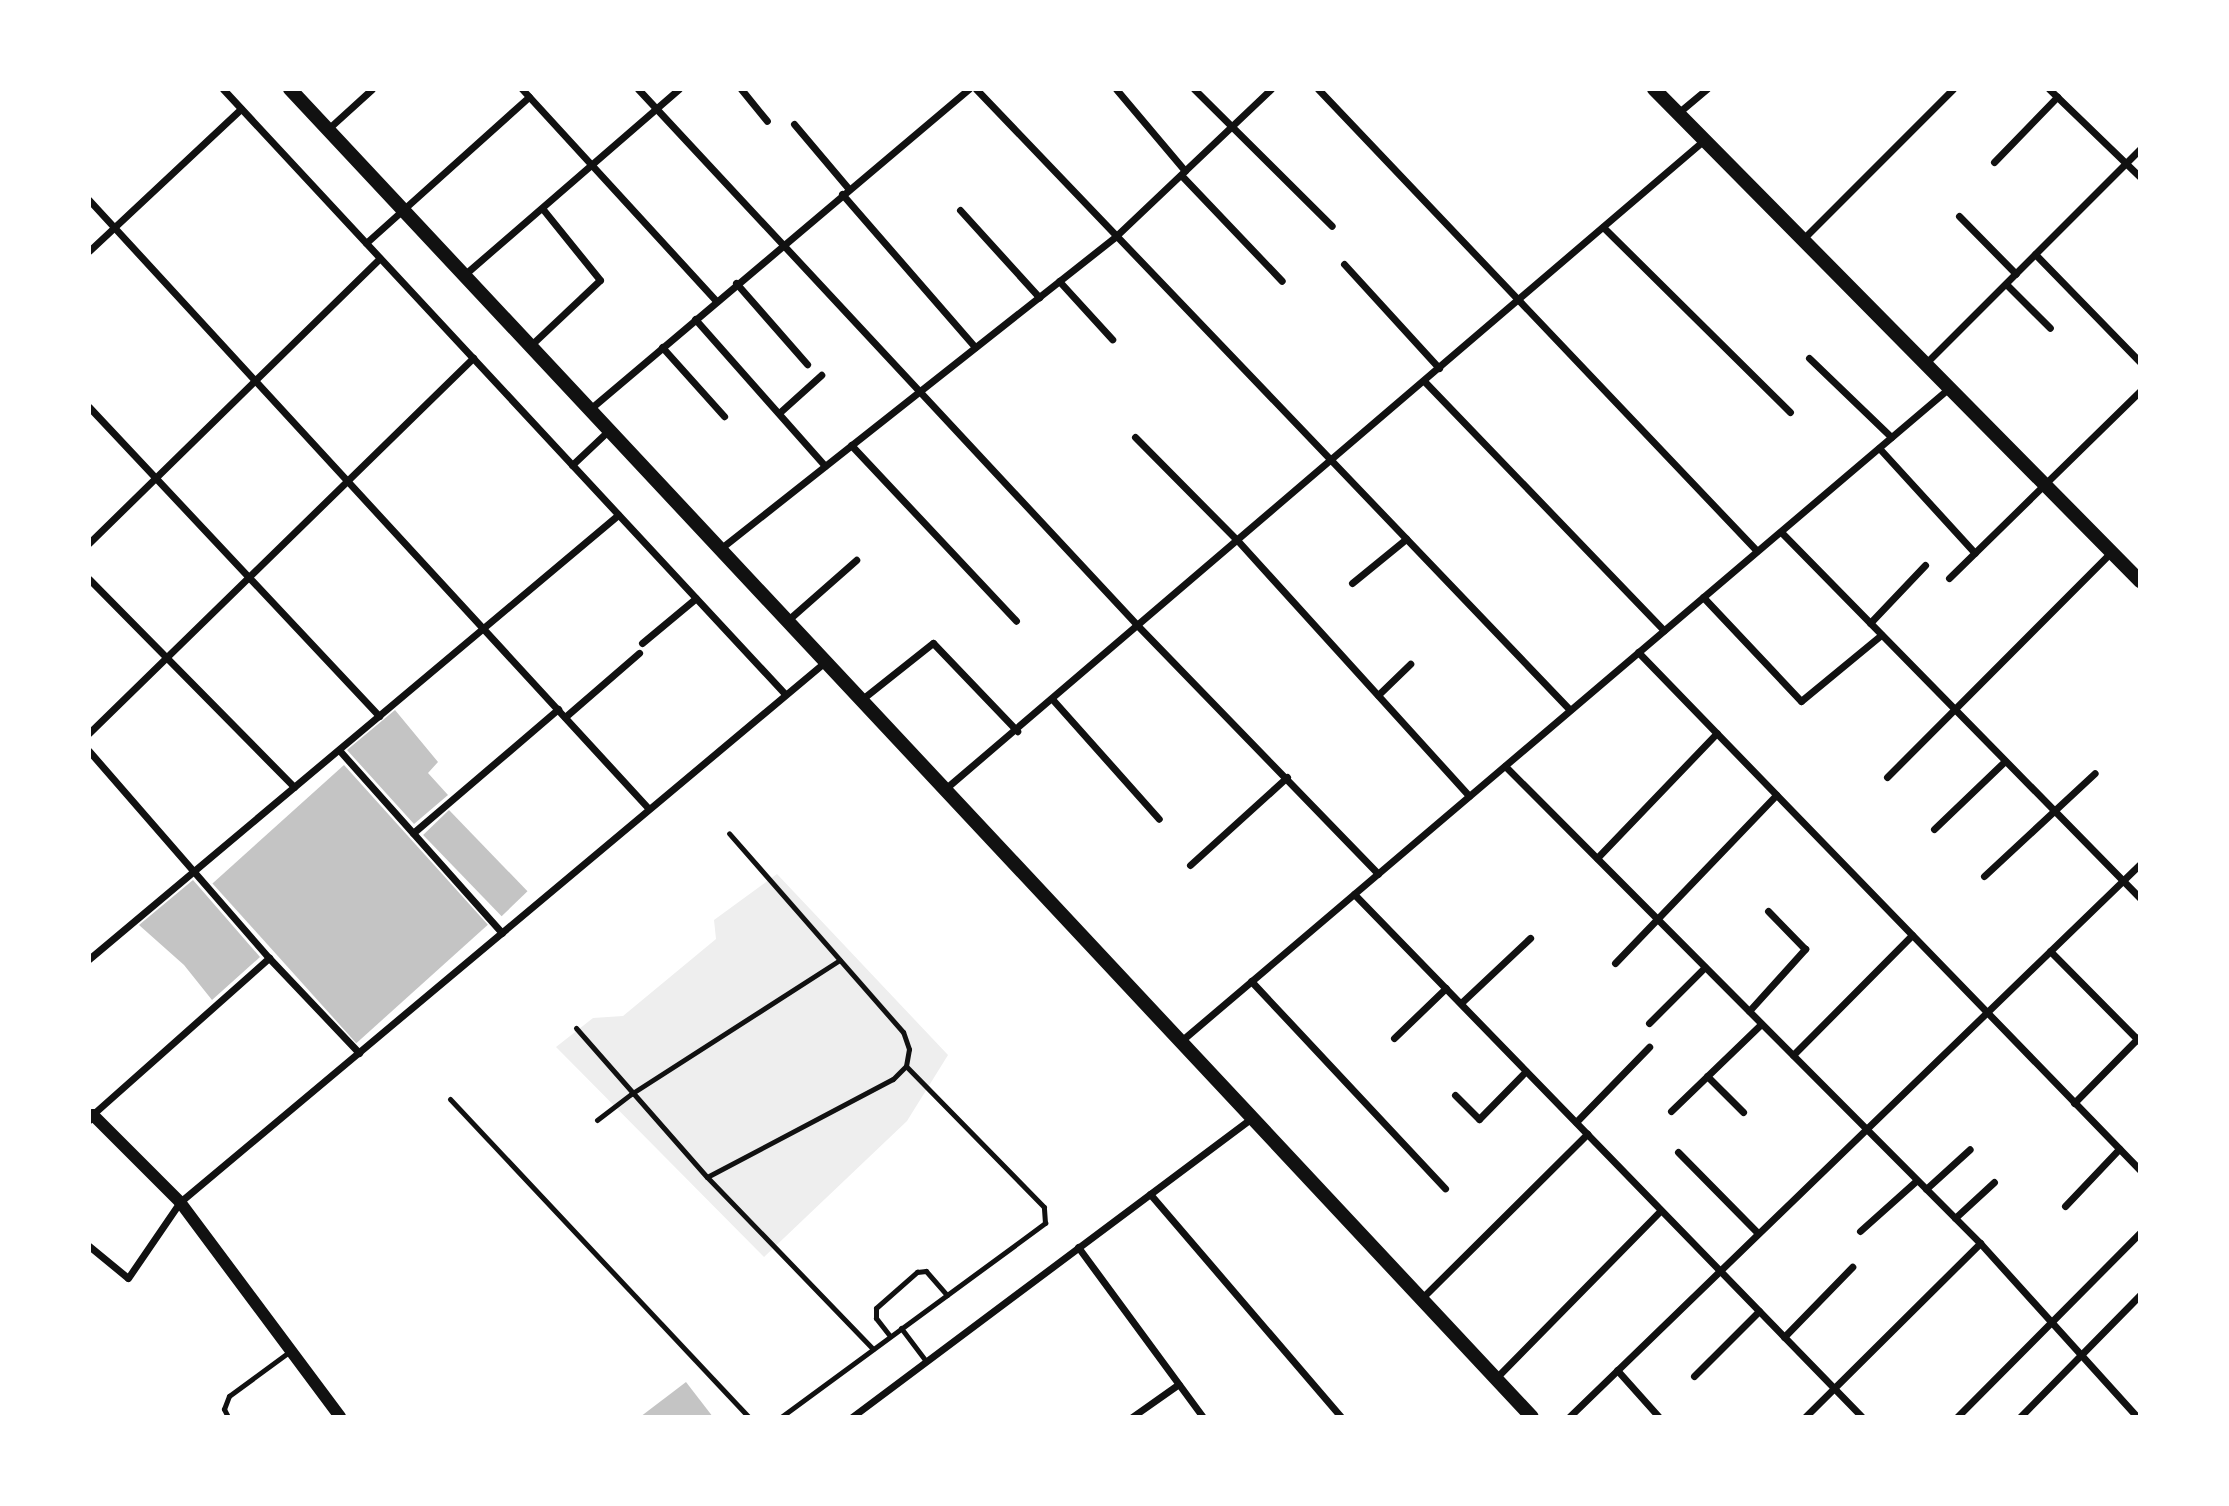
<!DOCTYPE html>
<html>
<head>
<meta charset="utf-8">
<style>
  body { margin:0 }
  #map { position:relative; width:2229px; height:1506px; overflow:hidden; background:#fff; font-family:Poppins,sans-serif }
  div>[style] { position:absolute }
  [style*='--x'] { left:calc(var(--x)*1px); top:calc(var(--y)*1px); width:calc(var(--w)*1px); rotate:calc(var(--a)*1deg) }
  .green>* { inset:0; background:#eee }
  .building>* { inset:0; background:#c4c4c4; transform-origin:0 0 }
  .service>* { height:5px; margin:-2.5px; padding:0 2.5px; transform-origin:2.5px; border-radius:2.5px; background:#111 }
  .minor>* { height:7px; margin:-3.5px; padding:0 3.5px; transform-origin:3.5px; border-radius:3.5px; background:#111 }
  .tertiary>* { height:12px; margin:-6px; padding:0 6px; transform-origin:6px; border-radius:6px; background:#111 }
  .secondary>* { height:14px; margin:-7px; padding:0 7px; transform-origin:7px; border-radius:7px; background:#111 }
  span { translate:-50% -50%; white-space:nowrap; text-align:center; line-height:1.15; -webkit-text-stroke:7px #fff; paint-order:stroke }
  .frame { position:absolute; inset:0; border:91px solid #fff; pointer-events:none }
</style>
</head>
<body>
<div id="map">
  <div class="green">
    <div style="clip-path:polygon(777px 874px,948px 1055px,907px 1121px,764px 1257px,556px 1047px,593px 1018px,623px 1016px,716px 939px,714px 920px)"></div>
  </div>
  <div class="building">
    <div style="clip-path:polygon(395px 710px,438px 762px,428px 773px,448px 795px,414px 824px,347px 750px)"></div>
    <div style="left:344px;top:765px;width:215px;height:177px;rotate:48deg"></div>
    <div style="left:449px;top:810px;width:113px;height:36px;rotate:46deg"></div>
    <div style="clip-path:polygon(193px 880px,260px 957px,212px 1000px,184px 965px,139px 925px)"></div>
    <div style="clip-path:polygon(686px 1382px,713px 1417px,640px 1417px)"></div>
  </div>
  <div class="service">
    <div style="--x:576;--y:1028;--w:198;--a:48.7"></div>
    <div style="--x:707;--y:1177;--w:239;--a:46"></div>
    <div style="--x:450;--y:1099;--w:436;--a:46.8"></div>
    <div style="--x:597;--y:1120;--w:43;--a:-37.4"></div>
    <div style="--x:631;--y:1094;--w:248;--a:-32.7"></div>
    <div style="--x:707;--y:1177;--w:210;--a:-27.8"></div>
    <div style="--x:893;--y:1079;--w:18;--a:-45"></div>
    <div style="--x:906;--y:1066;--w:17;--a:-80"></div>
    <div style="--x:909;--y:1049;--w:18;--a:-109"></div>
    <div style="--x:903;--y:1032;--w:264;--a:-131.2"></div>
    <div style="--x:901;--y:1328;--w:41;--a:52.9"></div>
    <div style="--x:890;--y:1336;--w:23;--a:-128"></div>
    <div style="--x:876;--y:1318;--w:10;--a:-90"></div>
    <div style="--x:876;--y:1308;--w:55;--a:-41.3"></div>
    <div style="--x:917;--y:1272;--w:9;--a:-6"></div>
    <div style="--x:926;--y:1271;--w:32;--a:49"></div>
    <div style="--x:228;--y:1417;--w:9;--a:-117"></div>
    <div style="--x:224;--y:1409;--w:14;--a:-69"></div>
    <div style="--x:229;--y:1396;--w:74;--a:-36.3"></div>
    <div style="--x:781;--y:1417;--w:328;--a:-36.3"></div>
    <div style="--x:1045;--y:1223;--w:16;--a:-94"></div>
    <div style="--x:1044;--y:1207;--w:197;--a:-134.4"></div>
  </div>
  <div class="minor">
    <div style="--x:223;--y:89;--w:826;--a:47.11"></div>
    <div style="--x:522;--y:89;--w:287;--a:47.5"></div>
    <div style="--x:638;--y:89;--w:734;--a:47.04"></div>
    <div style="--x:1138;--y:626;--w:345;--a:45.9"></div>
    <div style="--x:741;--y:89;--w:41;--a:50.9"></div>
    <div style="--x:976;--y:89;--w:859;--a:46.27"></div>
    <div style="--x:1116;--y:89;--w:107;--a:49.9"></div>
    <div style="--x:1194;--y:89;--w:194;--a:44.8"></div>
    <div style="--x:1318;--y:89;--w:637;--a:46.46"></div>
    <div style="--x:2049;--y:89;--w:127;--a:44"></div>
    <div style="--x:1678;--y:113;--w:38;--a:-40"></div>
    <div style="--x:794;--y:124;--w:85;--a:49.8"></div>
    <div style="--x:328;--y:129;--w:59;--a:-42.3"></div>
    <div style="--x:1994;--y:162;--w:91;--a:-45.9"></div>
    <div style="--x:1181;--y:175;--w:146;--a:46.4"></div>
    <div style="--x:842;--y:194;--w:203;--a:49"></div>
    <div style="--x:89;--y:200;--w:827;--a:47.4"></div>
    <div style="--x:960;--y:210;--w:118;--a:47.8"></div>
    <div style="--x:1959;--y:216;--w:81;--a:45.5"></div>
    <div style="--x:1603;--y:227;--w:263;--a:44.7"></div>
    <div style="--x:1803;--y:239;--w:212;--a:-45"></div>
    <div style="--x:366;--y:243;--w:219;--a:-41.9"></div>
    <div style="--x:89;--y:251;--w:208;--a:-43.1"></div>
    <div style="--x:2035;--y:254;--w:151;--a:45.8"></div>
    <div style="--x:1344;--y:264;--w:141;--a:47.6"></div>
    <div style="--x:464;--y:275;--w:284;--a:-40.9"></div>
    <div style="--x:1059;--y:281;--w:79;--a:47.6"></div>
    <div style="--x:736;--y:283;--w:108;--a:48.8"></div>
    <div style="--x:2006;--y:284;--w:62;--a:45"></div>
    <div style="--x:695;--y:319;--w:196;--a:48.5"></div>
    <div style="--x:530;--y:346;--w:96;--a:-43.3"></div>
    <div style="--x:600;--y:280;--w:92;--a:-128.9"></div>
    <div style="--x:662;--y:347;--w:93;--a:48.1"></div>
    <div style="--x:1809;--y:358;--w:114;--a:43.9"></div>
    <div style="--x:1925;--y:364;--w:304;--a:-45"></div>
    <div style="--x:1424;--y:381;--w:346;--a:46.1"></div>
    <div style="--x:89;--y:407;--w:424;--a:46.8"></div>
    <div style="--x:590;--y:409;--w:496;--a:-40.2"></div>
    <div style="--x:779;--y:413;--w:57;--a:-42.1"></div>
    <div style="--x:1135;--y:437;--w:146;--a:45.3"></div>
    <div style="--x:1238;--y:541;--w:344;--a:47.8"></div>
    <div style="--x:851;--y:445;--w:241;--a:46.8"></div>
    <div style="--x:1879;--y:448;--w:142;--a:47.6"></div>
    <div style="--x:572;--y:465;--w:51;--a:-43.4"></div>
    <div style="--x:1781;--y:532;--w:513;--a:45.55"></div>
    <div style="--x:89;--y:543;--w:407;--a:-44.4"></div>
    <div style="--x:720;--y:549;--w:503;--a:-38.3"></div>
    <div style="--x:1115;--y:237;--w:215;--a:-43.5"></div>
    <div style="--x:1949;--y:578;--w:267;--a:-44.4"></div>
    <div style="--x:89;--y:579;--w:292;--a:45.4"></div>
    <div style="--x:1352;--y:583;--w:70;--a:-39.2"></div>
    <div style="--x:1703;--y:597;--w:143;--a:46.7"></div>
    <div style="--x:1801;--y:701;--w:104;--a:-39.5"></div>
    <div style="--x:788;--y:620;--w:91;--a:-41.4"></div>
    <div style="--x:1870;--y:623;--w:80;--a:-46.5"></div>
    <div style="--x:642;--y:643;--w:70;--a:-39.8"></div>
    <div style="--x:1638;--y:652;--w:721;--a:45.9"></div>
    <div style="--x:1378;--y:695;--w:45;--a:-44.1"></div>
    <div style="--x:861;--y:700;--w:92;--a:-38.4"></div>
    <div style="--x:933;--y:643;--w:122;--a:46.3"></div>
    <div style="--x:1053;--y:700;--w:159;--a:48.3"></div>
    <div style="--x:565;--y:717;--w:98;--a:-40.9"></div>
    <div style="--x:89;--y:733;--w:537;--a:-44.32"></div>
    <div style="--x:339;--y:750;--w:245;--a:48.3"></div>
    <div style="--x:89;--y:751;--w:274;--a:49"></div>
    <div style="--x:269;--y:958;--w:131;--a:46.5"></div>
    <div style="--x:1505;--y:766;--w:673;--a:45.12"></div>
    <div style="--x:1980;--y:1243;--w:234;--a:47.9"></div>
    <div style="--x:1887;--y:777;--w:317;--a:-45.1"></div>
    <div style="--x:945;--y:789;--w:999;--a:-40.53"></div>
    <div style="--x:1934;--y:829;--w:98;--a:-43.8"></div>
    <div style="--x:413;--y:833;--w:191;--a:-40.5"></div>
    <div style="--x:1597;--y:858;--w:173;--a:-46.2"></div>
    <div style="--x:1190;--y:865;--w:131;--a:-42.2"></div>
    <div style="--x:1984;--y:876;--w:151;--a:-42.9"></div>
    <div style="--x:1354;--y:894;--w:729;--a:45.83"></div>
    <div style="--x:2050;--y:951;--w:128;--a:45.3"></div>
    <div style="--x:89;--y:959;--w:691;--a:-40.01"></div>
    <div style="--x:1615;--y:963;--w:233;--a:-46.2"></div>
    <div style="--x:1251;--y:981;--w:284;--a:46.9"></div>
    <div style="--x:1461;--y:1003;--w:95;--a:-43.3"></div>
    <div style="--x:1749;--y:1011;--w:84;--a:-47.9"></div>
    <div style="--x:1805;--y:949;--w:53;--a:-134.2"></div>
    <div style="--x:1649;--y:1023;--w:79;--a:-45"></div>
    <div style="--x:1394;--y:1038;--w:72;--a:-43.9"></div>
    <div style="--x:1181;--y:1041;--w:1008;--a:-40.37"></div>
    <div style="--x:1793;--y:1055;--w:169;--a:-45.2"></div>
    <div style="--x:1707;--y:1076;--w:51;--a:45"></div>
    <div style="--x:1455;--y:1095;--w:34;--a:45"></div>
    <div style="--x:1479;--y:1119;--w:67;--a:-45.6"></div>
    <div style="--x:2074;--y:1103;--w:94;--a:-45.4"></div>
    <div style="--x:1671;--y:1111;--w:125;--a:-44"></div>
    <div style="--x:92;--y:1115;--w:237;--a:-41.6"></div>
    <div style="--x:1576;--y:1122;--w:105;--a:-45.8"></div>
    <div style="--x:1678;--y:1152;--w:114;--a:45.4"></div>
    <div style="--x:1926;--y:1189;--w:59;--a:-42.3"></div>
    <div style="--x:1150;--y:1194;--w:294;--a:49.4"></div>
    <div style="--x:2065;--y:1206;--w:79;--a:-46.5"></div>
    <div style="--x:1955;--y:1218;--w:53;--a:-42.7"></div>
    <div style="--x:1860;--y:1231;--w:76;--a:-41.8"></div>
    <div style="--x:89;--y:1246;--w:50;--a:39.4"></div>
    <div style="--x:128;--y:1278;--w:92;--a:-55.6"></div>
    <div style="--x:180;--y:1202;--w:841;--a:-39.94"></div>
    <div style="--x:1078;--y:1247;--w:211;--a:53.7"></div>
    <div style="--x:1422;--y:1298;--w:233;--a:-44.8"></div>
    <div style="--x:1784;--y:1337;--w:98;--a:-45.8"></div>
    <div style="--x:1617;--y:1370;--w:63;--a:48.2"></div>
    <div style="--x:1694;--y:1376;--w:92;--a:-45"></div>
    <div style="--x:1496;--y:1378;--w:235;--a:-45.5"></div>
    <div style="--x:852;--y:1417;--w:499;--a:-36.8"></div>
    <div style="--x:1132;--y:1417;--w:57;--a:-35.1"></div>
    <div style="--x:1569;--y:1417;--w:795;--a:-44.08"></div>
    <div style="--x:1805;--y:1417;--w:247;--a:-44.8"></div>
    <div style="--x:1957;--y:1417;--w:260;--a:-45.2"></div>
    <div style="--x:2020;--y:1417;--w:171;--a:-45.5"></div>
  </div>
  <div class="tertiary">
    <div style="--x:89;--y:1118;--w:5;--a:-37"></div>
    <div style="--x:93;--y:1115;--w:123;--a:45"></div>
    <div style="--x:180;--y:1202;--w:268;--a:53.3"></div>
  </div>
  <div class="secondary">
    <div style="--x:290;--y:89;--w:1818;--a:46.92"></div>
    <div style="--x:1654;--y:89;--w:692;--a:45.35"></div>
  </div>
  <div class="frame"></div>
</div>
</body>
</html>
